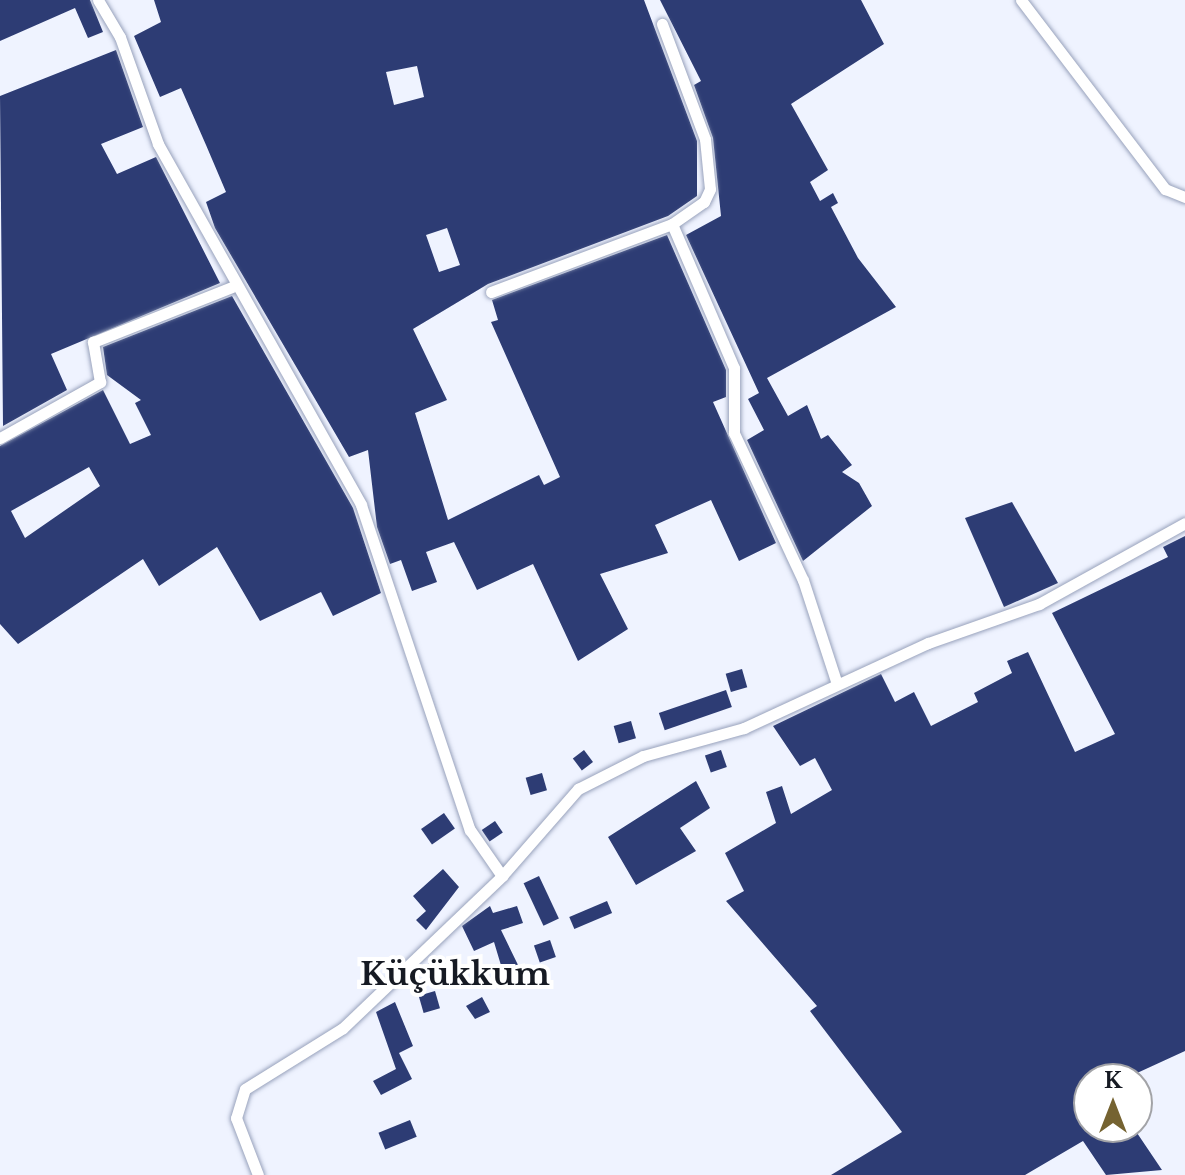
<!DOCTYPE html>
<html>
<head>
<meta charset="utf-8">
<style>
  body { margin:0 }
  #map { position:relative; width:1185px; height:1175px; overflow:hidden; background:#eff3ff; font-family:"Libre Baskerville",serif }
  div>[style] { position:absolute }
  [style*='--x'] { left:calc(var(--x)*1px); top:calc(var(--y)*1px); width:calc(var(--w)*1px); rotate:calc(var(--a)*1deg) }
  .building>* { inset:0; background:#2d3c74; transform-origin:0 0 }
  .roads { filter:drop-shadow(0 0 2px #98a2bc) drop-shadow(0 0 2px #98a2bc) }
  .minor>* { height:11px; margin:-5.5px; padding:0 5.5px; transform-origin:5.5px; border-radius:5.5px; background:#fff }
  span { translate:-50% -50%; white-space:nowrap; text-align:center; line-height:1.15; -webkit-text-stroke:8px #fff; paint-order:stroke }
  .district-label { font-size:32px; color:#161a23; font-weight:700 }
  .north { position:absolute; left:1073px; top:1063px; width:80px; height:80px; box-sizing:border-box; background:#fff; border:2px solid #a2a3a7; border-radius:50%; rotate:0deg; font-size:22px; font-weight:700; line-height:32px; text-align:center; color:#161a23 }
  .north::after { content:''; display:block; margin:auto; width:28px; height:36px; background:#756331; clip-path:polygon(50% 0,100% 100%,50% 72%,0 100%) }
</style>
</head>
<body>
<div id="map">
  <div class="building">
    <div style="clip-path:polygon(0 0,90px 0,103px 32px,88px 38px,75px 8px,0 41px)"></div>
    <div style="clip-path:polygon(evenodd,154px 0,644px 0,697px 141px,697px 196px,668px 216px,488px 284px,413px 329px,447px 400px,415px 413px,448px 520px,539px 475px,544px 485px,560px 477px,491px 322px,498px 320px,492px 300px,667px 235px,726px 370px,726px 397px,713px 402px,776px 543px,739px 561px,711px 500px,655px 525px,668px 553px,600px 574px,628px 629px,578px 661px,533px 564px,477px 590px,454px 542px,426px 552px,437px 582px,412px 591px,401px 560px,390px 564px,377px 527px,368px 450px,349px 457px,215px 228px,206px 202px,226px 192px,206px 145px,181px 88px,160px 97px,134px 36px,161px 22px,154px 0,417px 66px,424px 97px,394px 105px,386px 72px,417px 66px,154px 0,447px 228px,460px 265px,439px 272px,426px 235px,447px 228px)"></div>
    <div style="clip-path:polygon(660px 0,861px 0,884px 44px,791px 104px,828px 170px,810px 182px,820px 201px,833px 193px,838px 203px,831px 207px,858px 258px,896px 307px,767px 378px,788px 416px,807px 405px,821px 439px,828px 435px,852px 465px,842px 472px,859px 483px,872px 506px,803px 561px,747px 440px,764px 430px,748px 399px,759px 393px,686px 235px,721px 216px,713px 138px,694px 85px,701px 81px)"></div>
    <div style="clip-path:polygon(116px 50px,143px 127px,101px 144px,117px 174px,156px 157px,220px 283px,51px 354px,67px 390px,3px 426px,0 96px)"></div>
    <div style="clip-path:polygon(evenodd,232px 296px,353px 508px,381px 593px,333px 616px,321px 592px,260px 621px,217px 547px,159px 586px,143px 559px,18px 644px,0 624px,0 446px,103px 390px,130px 444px,151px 435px,135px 403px,141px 400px,107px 375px,103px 347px,232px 296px,89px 467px,100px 486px,25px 538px,11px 511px,89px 467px)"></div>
    <div style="clip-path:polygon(1012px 502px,1058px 583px,1004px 607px,965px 518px)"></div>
    <div style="clip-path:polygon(1185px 536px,1185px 1051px,1124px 1079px,1089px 1079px,1089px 1127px,1133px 1127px,1162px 1170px,1106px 1175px,1083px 1141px,1025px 1175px,831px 1175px,902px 1132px,810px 1011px,817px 1006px,726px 901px,744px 891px,725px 853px,776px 823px,766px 792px,782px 786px,791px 814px,832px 790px,815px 758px,800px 766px,773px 726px,881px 674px,895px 702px,914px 692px,931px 726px,978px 702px,974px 693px,1012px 673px,1007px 661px,1028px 652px,1075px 752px,1115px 734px,1052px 613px,1168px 557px,1163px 547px)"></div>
    <div style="left:742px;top:669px;width:19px;height:17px;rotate:74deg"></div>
    <div style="left:726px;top:690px;width:18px;height:71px;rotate:71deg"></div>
    <div style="left:631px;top:721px;width:18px;height:18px;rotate:74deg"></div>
    <div style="left:584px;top:750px;width:15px;height:14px;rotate:53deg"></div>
    <div style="left:721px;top:750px;width:18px;height:17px;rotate:71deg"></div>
    <div style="left:542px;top:773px;width:18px;height:17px;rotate:74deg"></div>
    <div style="clip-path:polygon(696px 781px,710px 808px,680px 828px,696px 851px,636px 885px,608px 837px)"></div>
    <div style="left:444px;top:813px;width:19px;height:28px;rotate:55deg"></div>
    <div style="left:495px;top:821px;width:14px;height:16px;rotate:56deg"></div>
    <div style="clip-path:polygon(443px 869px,459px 887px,426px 930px,416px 920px,426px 911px,413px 896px)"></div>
    <div style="left:539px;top:876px;width:47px;height:17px;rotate:65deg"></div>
    <div style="left:607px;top:901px;width:13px;height:41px;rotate:67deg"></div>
    <div style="clip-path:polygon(490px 906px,493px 913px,517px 906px,523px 923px,501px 930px,519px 967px,503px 972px,494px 942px,474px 951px,462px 926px)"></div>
    <div style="left:550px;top:940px;width:18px;height:17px;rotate:71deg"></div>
    <div style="left:438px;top:958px;width:12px;height:20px;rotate:59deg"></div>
    <div style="left:435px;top:991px;width:18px;height:17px;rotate:74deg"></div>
    <div style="clip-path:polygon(482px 997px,490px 1012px,475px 1019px,466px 1006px)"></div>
    <div style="clip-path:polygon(395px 1002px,413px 1046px,399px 1053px,412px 1079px,381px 1095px,373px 1081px,396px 1069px,376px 1012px)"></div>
    <div style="left:410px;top:1120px;width:18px;height:34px;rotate:68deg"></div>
  </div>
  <div class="roads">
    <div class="minor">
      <div style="--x:98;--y:0;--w:43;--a:59.3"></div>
      <div style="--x:120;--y:37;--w:114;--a:70.4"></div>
      <div style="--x:158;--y:144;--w:414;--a:60.6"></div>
      <div style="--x:361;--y:505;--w:343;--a:71.5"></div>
      <div style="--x:470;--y:830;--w:56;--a:55.2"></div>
      <div style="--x:1021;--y:0;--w:238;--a:52.7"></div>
      <div style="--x:1165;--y:189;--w:22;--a:22"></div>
      <div style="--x:672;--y:224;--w:157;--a:66.7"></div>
      <div style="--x:734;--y:368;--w:65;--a:90"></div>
      <div style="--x:734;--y:433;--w:162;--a:64.9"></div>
      <div style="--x:803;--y:580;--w:109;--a:71.9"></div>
      <div style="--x:491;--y:292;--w:193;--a:-20.6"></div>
      <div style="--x:672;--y:224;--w:39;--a:-35"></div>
      <div style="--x:704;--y:202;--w:14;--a:-65"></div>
      <div style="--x:710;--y:189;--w:50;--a:-95.7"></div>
      <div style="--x:705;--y:139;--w:123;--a:-110.5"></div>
      <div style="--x:0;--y:438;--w:115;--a:-29.2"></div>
      <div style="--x:100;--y:382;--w:41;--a:-99.9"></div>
      <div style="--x:93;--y:342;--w:149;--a:-21.6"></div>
      <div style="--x:258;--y:1175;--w:61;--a:-111.1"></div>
      <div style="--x:236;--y:1118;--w:30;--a:-73"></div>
      <div style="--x:245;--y:1089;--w:115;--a:-31.9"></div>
      <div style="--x:343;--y:1028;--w:220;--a:-43.7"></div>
      <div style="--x:502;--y:876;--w:116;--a:-48.9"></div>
      <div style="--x:578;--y:789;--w:73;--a:-26.9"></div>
      <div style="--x:643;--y:756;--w:105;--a:-15.5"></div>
      <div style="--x:744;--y:728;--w:203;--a:-24.8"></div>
      <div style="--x:928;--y:643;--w:118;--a:-19.4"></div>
      <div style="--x:1039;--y:604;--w:167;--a:-29"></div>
    </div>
  </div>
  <div class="district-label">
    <span style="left:455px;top:974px">Küçükkum</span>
  </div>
  <div class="north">K</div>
</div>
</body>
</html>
